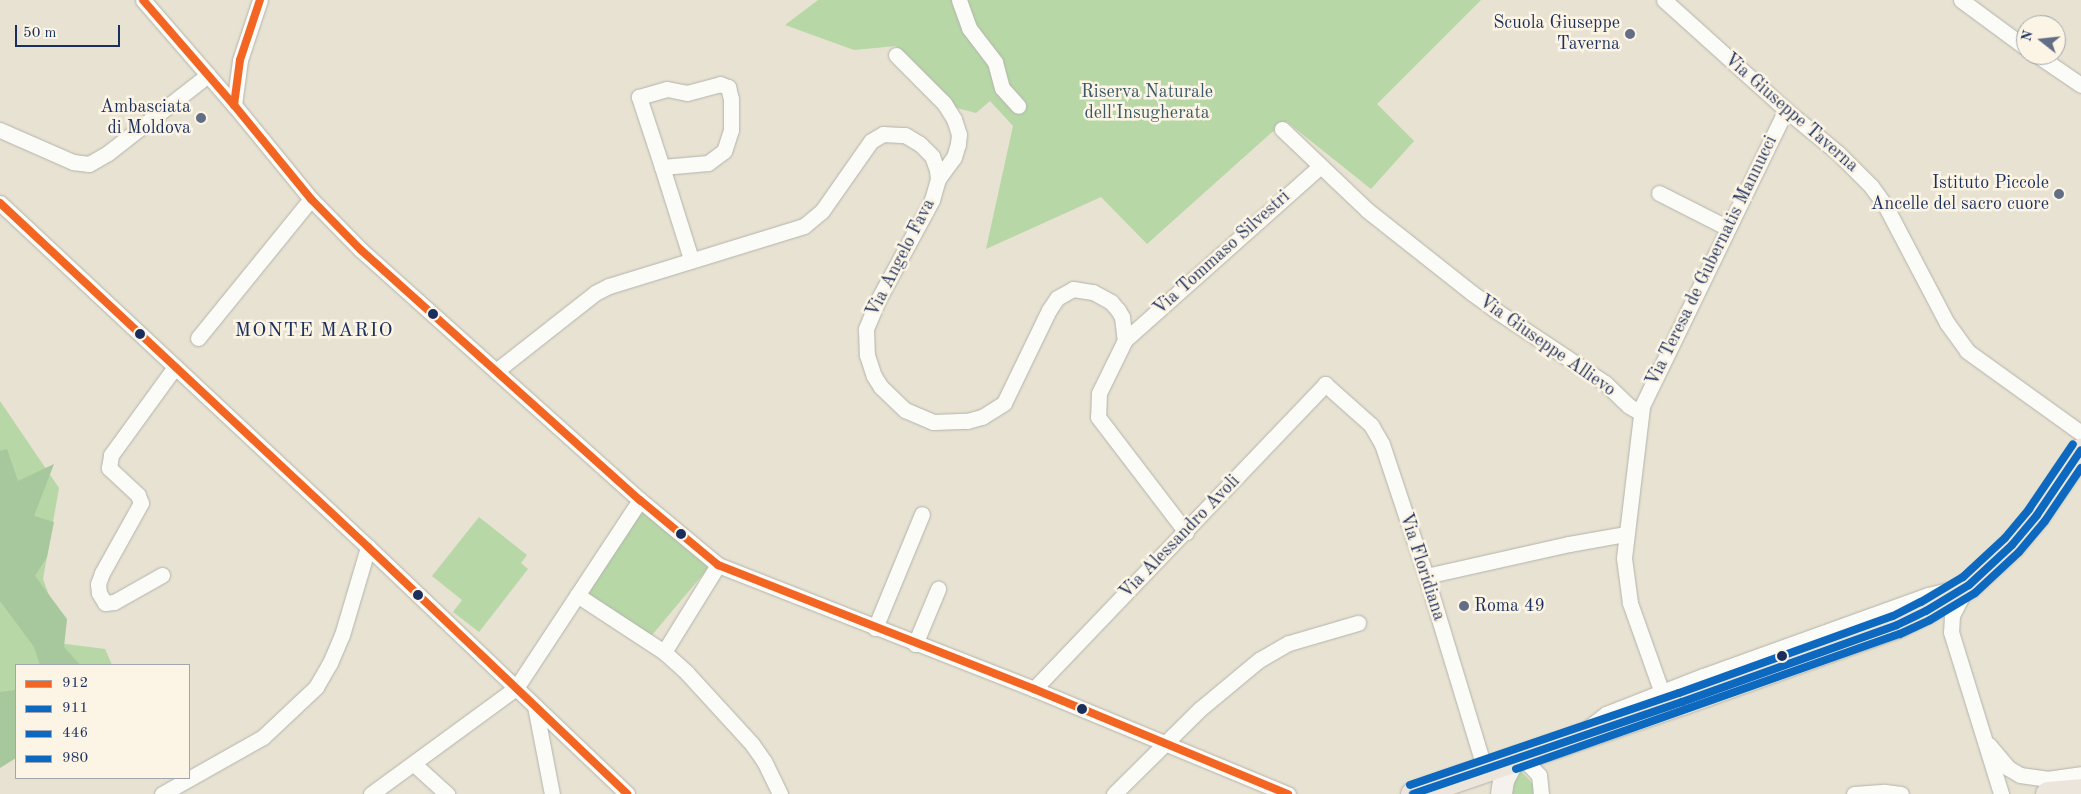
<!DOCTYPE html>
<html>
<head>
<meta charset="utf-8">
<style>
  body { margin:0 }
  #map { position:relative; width:2081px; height:794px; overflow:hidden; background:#e7e2d1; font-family:"Old Standard TT",serif }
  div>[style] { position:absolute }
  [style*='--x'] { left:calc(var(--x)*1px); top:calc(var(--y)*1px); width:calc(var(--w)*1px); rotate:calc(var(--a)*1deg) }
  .green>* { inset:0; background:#b7d7a7; transform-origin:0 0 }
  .forest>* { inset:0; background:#a7c79d }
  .roads { filter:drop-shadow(0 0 1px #b4b3ad) drop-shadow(0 0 1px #b4b3ad) }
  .street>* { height:15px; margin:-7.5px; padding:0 7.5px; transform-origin:7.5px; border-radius:7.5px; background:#fbfbf8 }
  .secondary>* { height:21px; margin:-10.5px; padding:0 10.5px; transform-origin:10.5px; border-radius:10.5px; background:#f5f2ed }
  .primary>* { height:25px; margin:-12.5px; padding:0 12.5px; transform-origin:12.5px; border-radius:12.5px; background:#ece5db }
  .bus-1>* { height:8px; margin:-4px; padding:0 4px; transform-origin:4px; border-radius:4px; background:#f26522 }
  .bus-2>* { height:8px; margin:-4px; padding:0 4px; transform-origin:4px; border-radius:4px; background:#0c69bf }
  .bus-3>* { height:8px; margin:-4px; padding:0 4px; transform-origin:4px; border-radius:4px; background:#0c69bf }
  .bus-4>* { height:8px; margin:-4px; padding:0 4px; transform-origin:4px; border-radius:4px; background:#0c69bf }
  .dots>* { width:14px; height:14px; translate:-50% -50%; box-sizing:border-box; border:2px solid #fcf5e5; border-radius:50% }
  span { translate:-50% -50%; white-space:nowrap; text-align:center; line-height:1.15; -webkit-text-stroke:5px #fcf5e5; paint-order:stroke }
  .poi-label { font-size:18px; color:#1b2f5e }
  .right { translate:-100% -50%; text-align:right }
  .left { translate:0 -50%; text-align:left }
  .park-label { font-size:18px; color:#385768 }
  .street-label { font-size:18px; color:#1b2f5e }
  .quarter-label { font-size:20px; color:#1b2f5e; letter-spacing:1px }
  .legend { position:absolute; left:15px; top:664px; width:175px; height:115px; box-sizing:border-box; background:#fcf5e5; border:1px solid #a2a6af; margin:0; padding:6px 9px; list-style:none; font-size:15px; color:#1b2f5e }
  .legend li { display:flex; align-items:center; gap:10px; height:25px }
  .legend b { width:25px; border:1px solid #a2a6af }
  .north { position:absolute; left:2016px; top:15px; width:50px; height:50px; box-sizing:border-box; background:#fcf5e5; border:1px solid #a2a6af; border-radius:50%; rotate:286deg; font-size:14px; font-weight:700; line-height:20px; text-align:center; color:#1b2f5e }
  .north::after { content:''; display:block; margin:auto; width:18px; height:22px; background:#626e86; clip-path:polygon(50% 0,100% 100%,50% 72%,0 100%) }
  .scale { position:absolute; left:15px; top:25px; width:105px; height:22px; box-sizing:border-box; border:2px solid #1b2f5e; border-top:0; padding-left:6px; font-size:15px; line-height:18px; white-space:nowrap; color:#1b2f5e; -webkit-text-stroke:4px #fcf5e5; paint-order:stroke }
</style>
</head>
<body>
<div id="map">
  <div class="green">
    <div style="clip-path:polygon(818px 0,1481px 0,1377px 104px,1414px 141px,1371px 189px,1287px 122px,1271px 133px,1147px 244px,1101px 197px,986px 249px,1013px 126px,990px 101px,976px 113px,957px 108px,896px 46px,854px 50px,785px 25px)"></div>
    <div style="clip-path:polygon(0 401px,59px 488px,43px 579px,54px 609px,50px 642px,105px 649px,112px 665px,16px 665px,16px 752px,0 753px)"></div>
    <div style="left:639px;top:509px;width:91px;height:101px;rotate:40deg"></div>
    <div style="clip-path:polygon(479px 517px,527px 555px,521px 563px,528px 569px,479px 632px,453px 612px,462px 600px,432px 576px)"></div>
    <div style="clip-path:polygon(1521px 771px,1533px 784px,1533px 794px,1511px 794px,1515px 780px)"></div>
  </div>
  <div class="forest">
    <div style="clip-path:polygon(7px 449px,18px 481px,54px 464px,34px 516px,54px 522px,47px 557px,35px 576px,67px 619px,64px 647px,80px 665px,40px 665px,34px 647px,0 601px,0 451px)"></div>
    <div style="clip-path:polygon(16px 690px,16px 758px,0 768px,0 692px)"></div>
  </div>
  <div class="roads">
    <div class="street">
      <div style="--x:143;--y:0;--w:139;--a:49.1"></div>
      <div style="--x:234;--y:105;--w:122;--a:50.7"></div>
      <div style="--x:311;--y:199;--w:71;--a:45.6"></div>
      <div style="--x:361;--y:250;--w:375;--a:41.9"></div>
      <div style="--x:640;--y:500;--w:102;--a:39.8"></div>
      <div style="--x:718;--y:565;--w:339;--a:21.4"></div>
      <div style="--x:1034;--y:689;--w:275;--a:22.5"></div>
      <div style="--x:959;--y:0;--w:30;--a:70"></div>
      <div style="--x:969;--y:28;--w:43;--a:52.6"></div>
      <div style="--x:995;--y:62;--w:27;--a:75"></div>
      <div style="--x:1002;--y:88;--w:24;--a:48"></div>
      <div style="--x:1664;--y:0;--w:164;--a:42"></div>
      <div style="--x:1786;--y:110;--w:67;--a:39.6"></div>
      <div style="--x:1838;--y:153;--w:47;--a:45"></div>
      <div style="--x:1871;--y:186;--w:24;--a:54"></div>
      <div style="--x:1885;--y:205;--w:133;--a:62.3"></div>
      <div style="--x:1947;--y:323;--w:34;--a:54"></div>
      <div style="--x:1967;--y:351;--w:140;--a:35.7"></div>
      <div style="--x:1961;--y:0;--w:81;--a:36.4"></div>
      <div style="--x:896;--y:55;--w:68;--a:45"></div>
      <div style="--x:944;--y:103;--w:19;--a:58"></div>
      <div style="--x:954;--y:119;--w:16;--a:72"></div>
      <div style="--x:959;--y:134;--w:10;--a:96"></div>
      <div style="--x:958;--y:144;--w:14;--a:107"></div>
      <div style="--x:954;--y:157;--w:27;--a:126"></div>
      <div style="--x:2037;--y:55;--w:53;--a:34.3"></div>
      <div style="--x:720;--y:84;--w:9;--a:21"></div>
      <div style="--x:728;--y:87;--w:12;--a:76"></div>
      <div style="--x:731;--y:99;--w:31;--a:90"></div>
      <div style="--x:731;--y:130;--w:22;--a:108"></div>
      <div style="--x:724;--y:151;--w:20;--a:143"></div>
      <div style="--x:708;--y:163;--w:46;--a:175"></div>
      <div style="--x:662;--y:167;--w:74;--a:-108.2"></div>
      <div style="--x:639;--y:97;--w:29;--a:-16"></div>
      <div style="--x:667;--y:89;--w:20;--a:11"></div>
      <div style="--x:687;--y:93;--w:34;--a:-15"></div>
      <div style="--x:234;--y:105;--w:45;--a:-82.4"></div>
      <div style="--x:240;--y:60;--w:63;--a:-71.6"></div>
      <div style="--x:1282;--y:129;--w:117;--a:43.6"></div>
      <div style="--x:1367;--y:210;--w:134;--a:38.3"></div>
      <div style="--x:1472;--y:293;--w:32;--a:36"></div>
      <div style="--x:1498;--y:312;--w:128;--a:33.6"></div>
      <div style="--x:1605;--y:383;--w:33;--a:44"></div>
      <div style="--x:1629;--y:406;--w:14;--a:30"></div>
      <div style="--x:0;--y:130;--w:80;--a:23.7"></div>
      <div style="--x:73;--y:162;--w:16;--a:7"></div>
      <div style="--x:89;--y:164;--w:22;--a:-30"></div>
      <div style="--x:108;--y:153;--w:127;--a:-38"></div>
      <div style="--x:662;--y:167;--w:96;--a:72.5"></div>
      <div style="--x:1659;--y:193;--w:77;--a:26.9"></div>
      <div style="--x:0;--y:203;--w:504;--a:43.07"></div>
      <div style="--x:368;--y:547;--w:358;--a:43.6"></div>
      <div style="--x:198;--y:338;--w:179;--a:-50.9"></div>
      <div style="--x:1125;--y:340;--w:260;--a:-41.7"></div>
      <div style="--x:496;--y:371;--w:126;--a:-38.2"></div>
      <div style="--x:595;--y:293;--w:16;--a:-27"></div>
      <div style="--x:609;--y:286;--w:204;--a:-17.1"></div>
      <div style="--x:804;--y:226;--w:23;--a:-40"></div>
      <div style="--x:822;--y:211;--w:85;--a:-55"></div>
      <div style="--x:871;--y:141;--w:14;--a:-30"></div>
      <div style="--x:883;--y:134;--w:22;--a:3"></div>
      <div style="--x:905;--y:135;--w:17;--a:31"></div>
      <div style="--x:920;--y:144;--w:17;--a:45"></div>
      <div style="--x:932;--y:156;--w:15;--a:70"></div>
      <div style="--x:937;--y:170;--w:9;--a:84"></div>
      <div style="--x:938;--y:179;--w:22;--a:106"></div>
      <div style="--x:932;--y:200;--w:111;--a:118.4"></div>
      <div style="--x:879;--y:298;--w:34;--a:113"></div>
      <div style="--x:866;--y:329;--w:26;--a:88"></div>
      <div style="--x:867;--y:355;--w:22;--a:72"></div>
      <div style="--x:874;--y:376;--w:13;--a:58"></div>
      <div style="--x:881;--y:387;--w:33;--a:44"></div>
      <div style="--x:905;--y:410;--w:30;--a:23"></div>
      <div style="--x:933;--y:422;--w:34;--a:-2"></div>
      <div style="--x:967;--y:421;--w:16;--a:-15"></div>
      <div style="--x:982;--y:417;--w:26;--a:-32"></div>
      <div style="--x:1004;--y:403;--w:103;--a:-64.2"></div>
      <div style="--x:1049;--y:310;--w:14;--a:-56"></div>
      <div style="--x:1057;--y:298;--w:18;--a:-29"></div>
      <div style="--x:1073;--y:289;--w:20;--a:9"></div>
      <div style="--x:1093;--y:292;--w:21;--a:29"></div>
      <div style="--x:1111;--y:302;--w:11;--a:49"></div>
      <div style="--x:1118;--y:310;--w:8;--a:60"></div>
      <div style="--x:1122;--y:317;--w:17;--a:83"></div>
      <div style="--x:1124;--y:334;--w:6;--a:81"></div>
      <div style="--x:1125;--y:340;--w:59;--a:116.1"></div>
      <div style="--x:1099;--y:393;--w:24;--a:92"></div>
      <div style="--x:1098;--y:417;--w:145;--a:52.6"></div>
      <div style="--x:162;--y:575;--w:55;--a:150.6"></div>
      <div style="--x:114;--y:602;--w:9;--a:174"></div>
      <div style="--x:105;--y:603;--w:12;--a:-121"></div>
      <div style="--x:99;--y:593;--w:9;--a:-96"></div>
      <div style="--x:98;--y:584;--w:12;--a:-70"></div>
      <div style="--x:102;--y:573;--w:80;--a:-60.9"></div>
      <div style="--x:141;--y:503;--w:9;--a:-111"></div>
      <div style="--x:138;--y:495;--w:40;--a:-137"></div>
      <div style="--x:109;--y:468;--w:13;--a:-81"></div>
      <div style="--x:111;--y:455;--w:109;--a:-54"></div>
      <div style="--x:1426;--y:576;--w:147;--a:-12.6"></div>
      <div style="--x:1569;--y:544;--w:58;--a:-10"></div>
      <div style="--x:1965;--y:590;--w:28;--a:117"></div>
      <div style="--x:1952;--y:615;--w:17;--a:93"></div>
      <div style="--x:1951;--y:632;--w:170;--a:72.8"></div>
      <div style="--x:577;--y:595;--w:104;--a:33.2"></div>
      <div style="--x:664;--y:652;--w:31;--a:42"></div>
      <div style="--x:687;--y:673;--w:96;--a:47.5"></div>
      <div style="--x:752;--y:744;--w:21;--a:55"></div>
      <div style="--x:764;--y:761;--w:37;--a:64"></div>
      <div style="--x:875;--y:628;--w:123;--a:-67.6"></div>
      <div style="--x:915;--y:644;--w:60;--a:-67.3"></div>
      <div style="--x:664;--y:652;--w:102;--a:-58.2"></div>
      <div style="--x:1034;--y:689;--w:422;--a:-46.3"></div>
      <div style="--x:1325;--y:384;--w:62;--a:41.7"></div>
      <div style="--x:1371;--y:425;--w:22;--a:60"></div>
      <div style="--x:1382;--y:444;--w:139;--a:71.6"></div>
      <div style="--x:1426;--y:576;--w:203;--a:73.1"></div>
      <div style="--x:1662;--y:693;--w:96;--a:-109.6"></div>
      <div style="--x:1630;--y:603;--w:45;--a:-97.6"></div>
      <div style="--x:1624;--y:558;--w:153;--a:-83.2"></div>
      <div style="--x:1642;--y:406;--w:329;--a:-64.1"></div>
      <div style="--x:535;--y:706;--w:90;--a:79.1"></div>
      <div style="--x:1588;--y:728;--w:23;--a:-38"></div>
      <div style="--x:1606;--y:714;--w:104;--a:-21.4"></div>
      <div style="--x:1703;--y:676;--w:239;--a:-19.8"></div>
      <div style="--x:1928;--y:595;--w:21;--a:-14"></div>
      <div style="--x:1989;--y:745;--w:30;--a:50"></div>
      <div style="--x:2008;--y:768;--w:14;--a:30"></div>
      <div style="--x:2020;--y:775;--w:27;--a:8"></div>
      <div style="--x:2047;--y:779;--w:34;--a:-8"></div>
      <div style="--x:1522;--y:757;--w:25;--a:47"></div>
      <div style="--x:1539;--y:775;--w:19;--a:84"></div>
      <div style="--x:414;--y:764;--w:45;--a:42.3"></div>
      <div style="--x:162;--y:794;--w:116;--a:-29.4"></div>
      <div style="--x:263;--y:737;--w:73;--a:-43.3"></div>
      <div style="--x:316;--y:687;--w:28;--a:-60"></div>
      <div style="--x:330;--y:663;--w:30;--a:-67"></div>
      <div style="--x:342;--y:635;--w:92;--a:-73.5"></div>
      <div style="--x:371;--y:794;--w:180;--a:-36.2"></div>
      <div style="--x:516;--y:688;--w:225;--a:-56.6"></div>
      <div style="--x:1114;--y:794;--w:121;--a:-44.7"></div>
      <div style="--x:1200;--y:709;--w:77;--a:-39.7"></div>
      <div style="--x:1259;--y:660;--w:34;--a:-30"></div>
      <div style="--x:1289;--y:643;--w:72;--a:-16.2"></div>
      <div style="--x:1854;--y:794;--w:31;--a:-4"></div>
      <div style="--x:1885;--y:792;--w:16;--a:7"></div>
    </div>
    <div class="secondary">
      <div style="--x:1501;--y:794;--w:14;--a:-82"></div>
      <div style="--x:1503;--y:780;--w:22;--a:-63"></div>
    </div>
    <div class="primary">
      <div style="--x:1413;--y:794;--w:284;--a:-18.9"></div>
      <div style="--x:1682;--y:702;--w:228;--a:-19.7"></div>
      <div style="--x:1897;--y:625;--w:32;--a:-26"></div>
      <div style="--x:1926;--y:611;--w:50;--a:-31.2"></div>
      <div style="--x:1969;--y:585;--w:59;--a:-42.9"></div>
      <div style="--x:2012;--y:545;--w:39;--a:-50"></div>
      <div style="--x:2037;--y:515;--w:78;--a:-55.9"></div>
      <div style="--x:2048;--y:794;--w:33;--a:-5"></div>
    </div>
  </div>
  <div class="bus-1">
    <div style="--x:143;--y:0;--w:139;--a:49.1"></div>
    <div style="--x:234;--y:105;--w:122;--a:50.7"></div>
    <div style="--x:311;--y:199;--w:71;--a:45.6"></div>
    <div style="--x:361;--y:250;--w:375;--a:41.9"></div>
    <div style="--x:640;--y:500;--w:102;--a:39.8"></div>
    <div style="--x:718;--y:565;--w:339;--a:21.4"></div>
    <div style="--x:1034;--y:689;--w:275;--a:22.5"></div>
    <div style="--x:234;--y:105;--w:45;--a:-82.4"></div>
    <div style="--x:240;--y:60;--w:63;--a:-71.6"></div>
    <div style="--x:0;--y:203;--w:504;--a:43.07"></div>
    <div style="--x:368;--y:547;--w:358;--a:43.6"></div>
  </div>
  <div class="bus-2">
    <div style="--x:1413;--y:794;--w:284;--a:-18.9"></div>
    <div style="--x:1682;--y:702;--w:228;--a:-19.7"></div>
    <div style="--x:1897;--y:625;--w:32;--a:-26"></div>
    <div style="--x:1926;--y:611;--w:50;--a:-31.2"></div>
    <div style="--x:1969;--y:585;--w:59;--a:-42.9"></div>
    <div style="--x:2012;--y:545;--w:39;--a:-50"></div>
    <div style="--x:2037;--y:515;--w:78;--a:-55.9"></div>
  </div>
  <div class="bus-3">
    <div style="--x:1516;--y:769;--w:407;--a:-19.4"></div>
    <div style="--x:1900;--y:634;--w:33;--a:-25"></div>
    <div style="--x:1930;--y:620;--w:52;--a:-31"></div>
    <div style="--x:1975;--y:593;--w:60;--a:-43"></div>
    <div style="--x:2019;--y:552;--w:40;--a:-50"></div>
    <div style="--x:2045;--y:521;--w:64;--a:-55.8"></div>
  </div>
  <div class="bus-4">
    <div style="--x:1410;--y:785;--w:284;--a:-18.9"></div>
    <div style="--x:1679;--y:693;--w:227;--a:-19.8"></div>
    <div style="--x:1893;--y:616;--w:31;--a:-27"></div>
    <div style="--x:1921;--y:602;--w:49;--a:-30.8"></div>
    <div style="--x:1963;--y:577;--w:57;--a:-42.9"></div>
    <div style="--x:2005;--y:538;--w:38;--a:-50"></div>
    <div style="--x:2029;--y:509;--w:78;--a:-55.9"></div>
  </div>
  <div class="dots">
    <div style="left:1630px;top:34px;background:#626e86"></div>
    <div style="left:201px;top:118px;background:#626e86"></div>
    <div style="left:2059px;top:194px;background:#626e86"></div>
    <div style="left:433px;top:314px;background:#1b2f5e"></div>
    <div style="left:140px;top:334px;background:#1b2f5e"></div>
    <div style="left:681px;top:534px;background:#1b2f5e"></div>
    <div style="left:418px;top:595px;background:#1b2f5e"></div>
    <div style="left:1464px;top:606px;background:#626e86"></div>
    <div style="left:1782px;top:656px;background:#1b2f5e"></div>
    <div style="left:1082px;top:709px;background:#1b2f5e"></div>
  </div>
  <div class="poi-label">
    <span class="right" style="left:1620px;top:34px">Scuola Giuseppe<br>Taverna</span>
    <span class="right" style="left:191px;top:118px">Ambasciata<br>di Moldova</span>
    <span class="right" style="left:2049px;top:194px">Istituto Piccole<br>Ancelle del sacro cuore</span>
    <span class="left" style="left:1474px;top:606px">Roma 49</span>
  </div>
  <div class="park-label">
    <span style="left:1147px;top:103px">Riserva Naturale<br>dell'Insugherata</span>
  </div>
  <div class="street-label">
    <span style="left:1791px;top:113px;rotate:41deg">Via Giuseppe Taverna</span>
    <span style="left:1222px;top:253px;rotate:-42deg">Via Tommaso Silvestri</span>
    <span style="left:901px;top:258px;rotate:-63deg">Via Angelo Fava</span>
    <span style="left:1712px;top:261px;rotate:-64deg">Via Teresa de Gubernatis Mannucci</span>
    <span style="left:1547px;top:346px;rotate:35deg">Via Giuseppe Allievo</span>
    <span style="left:1180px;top:537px;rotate:-46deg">Via Alessandro Avoli</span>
    <span style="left:1422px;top:567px;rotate:72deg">Via Floridiana</span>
  </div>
  <div class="quarter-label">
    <span style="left:314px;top:331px">MONTE MARIO</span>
  </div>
  <ul class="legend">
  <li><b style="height:6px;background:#f26522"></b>912</li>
  <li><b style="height:6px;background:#0c69bf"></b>911</li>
  <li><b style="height:6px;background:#0c69bf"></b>446</li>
  <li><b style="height:6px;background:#0c69bf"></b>980</li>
  </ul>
  <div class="north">N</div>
  <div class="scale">50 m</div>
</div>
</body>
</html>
